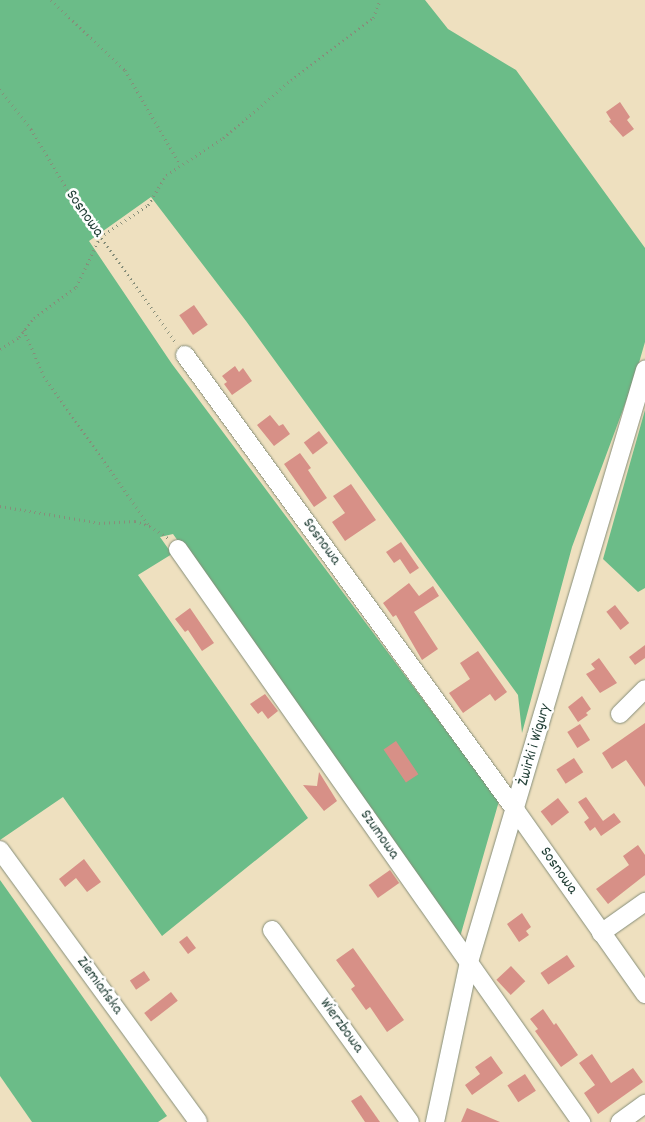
<!DOCTYPE html>
<html>
<head>
<meta charset="utf-8">
<style>
  body { margin:0 }
  #map { position:relative; width:645px; height:1122px; overflow:hidden; background:#eee0bf; font-family:Dekko,sans-serif }
  div>[style] { position:absolute }
  [style*='--x'] { left:calc(var(--x)*1px); top:calc(var(--y)*1px); width:calc(var(--w)*1px); rotate:calc(var(--a)*1deg) }
  .forest>* { inset:0; background:#6bbc88 }
  .building>* { inset:0; background:#d79087; transform-origin:0 0 }
  .path>* { height:2.5px; margin-top:-1.25px; transform-origin:0; background:repeating-linear-gradient(90deg,#868e7a 0 1px,transparent 0 5px) }
  .roads { filter:drop-shadow(0 0 1px #868e7a) drop-shadow(0 0 1px #868e7a) }
  .minor>* { height:18px; margin:-9px; padding:0 9px; transform-origin:9px; border-radius:9px; background:#fff }
  span { translate:-50% -50%; white-space:nowrap; text-align:center; line-height:1.15; -webkit-text-stroke:5px #fff; paint-order:stroke }
  .street-label { font-size:16px; color:#1f3d34 }
</style>
</head>
<body>
<div id="map">
  <div class="forest">
    <div style="clip-path:polygon(0 0,425px 0,448px 29px,516px 70px,645px 248px,645px 342px,634px 380px,572px 547px,522px 733px,518px 695px,246px 321px,151px 197px,89px 241px,172px 364px,499px 801px,460px 937px,173px 534px,160px 537px,172px 554px,138px 575px,308px 818px,162px 936px,63px 797px,0 840px)"></div>
    <div style="clip-path:polygon(645px 410px,645px 588px,638px 592px,603px 559px)"></div>
    <div style="clip-path:polygon(0 880px,167px 1116px,158px 1122px,32px 1122px,0 1076px)"></div>
  </div>
  <div class="building">
    <div style="clip-path:polygon(620px 102px,630px 117px,627px 120px,634px 129px,623px 137px,609px 121px,611px 120px,606px 112px)"></div>
    <div style="left:194px;top:305px;width:24px;height:18px;rotate:55deg"></div>
    <div style="clip-path:polygon(235px 366px,239px 372px,243px 368px,252px 381px,232px 395px,224px 384px,227px 382px,222px 376px)"></div>
    <div style="clip-path:polygon(270px 415px,279px 426px,283px 424px,290px 434px,274px 446px,257px 425px)"></div>
    <div style="left:319px;top:431px;width:15px;height:19px;rotate:53deg"></div>
    <div style="clip-path:polygon(300px 453px,311px 468px,308px 470px,327px 498px,314px 507px,284px 464px)"></div>
    <div style="clip-path:polygon(351px 484px,376px 520px,345px 541px,332px 522px,345px 513px,333px 496px)"></div>
    <div style="clip-path:polygon(401px 542px,419px 568px,410px 574px,400px 559px,394px 563px,386px 552px)"></div>
    <div style="clip-path:polygon(409px 583px,419px 596px,433px 586px,439px 596px,414px 612px,438px 649px,422px 660px,396px 615px,393px 617px,383px 603px)"></div>
    <div style="left:615px;top:605px;width:23px;height:11px;rotate:52deg"></div>
    <div style="clip-path:polygon(190px 608px,214px 643px,202px 651px,188px 630px,185px 632px,175px 619px)"></div>
    <div style="clip-path:polygon(645px 645px,645px 658px,635px 665px,629px 657px)"></div>
    <div style="clip-path:polygon(478px 651px,507px 692px,495px 701px,490px 694px,463px 713px,449px 693px,470px 679px,460px 663px)"></div>
    <div style="clip-path:polygon(599px 658px,617px 683px,600px 693px,586px 674px,595px 669px,591px 664px)"></div>
    <div style="clip-path:polygon(265px 694px,278px 711px,268px 719px,262px 711px,258px 714px,250px 704px)"></div>
    <div style="clip-path:polygon(582px 696px,591px 709px,586px 713px,588px 715px,578px 722px,568px 707px)"></div>
    <div style="clip-path:polygon(645px 723px,645px 787px,626px 760px,612px 769px,602px 753px)"></div>
    <div style="left:580px;top:724px;width:19px;height:15px;rotate:58deg"></div>
    <div style="left:396px;top:741px;width:40px;height:15px;rotate:56deg"></div>
    <div style="left:574px;top:758px;width:17px;height:21px;rotate:57deg"></div>
    <div style="clip-path:polygon(319px 772px,337px 801px,324px 811px,303px 785px,317px 786px)"></div>
    <div style="clip-path:polygon(586px 797px,603px 821px,614px 813px,621px 822px,601px 836px,595px 827px,590px 831px,584px 822px,589px 818px,578px 802px)"></div>
    <div style="left:558px;top:798px;width:18px;height:22px;rotate:52deg"></div>
    <div style="clip-path:polygon(638px 845px,645px 855px,645px 875px,608px 904px,596px 889px,629px 865px,623px 856px)"></div>
    <div style="clip-path:polygon(84px 859px,101px 882px,87px 892px,76px 878px,65px 887px,59px 879px)"></div>
    <div style="left:390px;top:870px;width:16px;height:26px;rotate:55deg"></div>
    <div style="clip-path:polygon(522px 913px,531px 927px,526px 931px,529px 935px,519px 942px,507px 924px)"></div>
    <div style="left:187px;top:936px;width:15px;height:10px;rotate:53deg"></div>
    <div style="clip-path:polygon(353px 948px,404px 1020px,387px 1032px,370px 1007px,366px 1010px,351px 989px,355px 986px,336px 960px)"></div>
    <div style="left:567px;top:955px;width:14px;height:32px;rotate:56deg"></div>
    <div style="left:511px;top:966px;width:21px;height:20px;rotate:47deg"></div>
    <div style="left:144px;top:971px;width:11px;height:17px;rotate:56deg"></div>
    <div style="left:171px;top:992px;width:11px;height:34px;rotate:52deg"></div>
    <div style="clip-path:polygon(543px 1009px,554px 1025px,556px 1023px,578px 1055px,561px 1067px,535px 1031px,538px 1029px,530px 1019px)"></div>
    <div style="clip-path:polygon(592px 1054px,611px 1083px,633px 1068px,643px 1082px,598px 1114px,584px 1093px,595px 1085px,579px 1063px)"></div>
    <div style="clip-path:polygon(491px 1056px,503px 1073px,472px 1095px,465px 1085px,480px 1074px,475px 1067px)"></div>
    <div style="left:525px;top:1074px;width:20px;height:21px;rotate:57deg"></div>
    <div style="clip-path:polygon(361px 1095px,380px 1122px,365px 1122px,351px 1101px)"></div>
    <div style="clip-path:polygon(467px 1108px,500px 1122px,461px 1122px)"></div>
  </div>
  <div class="path">
    <div style="--x:51;--y:0;--w:102;--a:43.4"></div>
    <div style="--x:125;--y:70;--w:109;--a:59.7"></div>
    <div style="--x:0;--y:89;--w:51;--a:52.2"></div>
    <div style="--x:31;--y:129;--w:70;--a:59"></div>
    <div style="--x:67;--y:189;--w:190;--a:54.6"></div>
    <div style="--x:24;--y:330;--w:50;--a:66.5"></div>
    <div style="--x:44;--y:376;--w:184;--a:54.8"></div>
    <div style="--x:0;--y:349;--w:22;--a:-32"></div>
    <div style="--x:19;--y:337;--w:24;--a:-52"></div>
    <div style="--x:34;--y:318;--w:52;--a:-36.4"></div>
    <div style="--x:76;--y:287;--w:55;--a:-64.4"></div>
    <div style="--x:100;--y:237;--w:58;--a:-33.7"></div>
    <div style="--x:148;--y:205;--w:35;--a:-59"></div>
    <div style="--x:166;--y:175;--w:68;--a:-33"></div>
    <div style="--x:223;--y:138;--w:89;--a:-40.5"></div>
    <div style="--x:291;--y:80;--w:103;--a:-37.1"></div>
    <div style="--x:373;--y:18;--w:19;--a:-69"></div>
    <div style="--x:0;--y:506;--w:100;--a:9.7"></div>
    <div style="--x:99;--y:523;--w:36;--a:-3"></div>
    <div style="--x:135;--y:521;--w:16;--a:18"></div>
    <div style="--x:150;--y:526;--w:22;--a:34"></div>
  </div>
  <div class="roads">
    <div class="minor">
      <div style="--x:185;--y:355;--w:563;--a:54.02"></div>
      <div style="--x:516;--y:811;--w:224;--a:54.8"></div>
      <div style="--x:178;--y:549;--w:701;--a:54.88"></div>
      <div style="--x:620;--y:714;--w:35;--a:-45"></div>
      <div style="--x:0;--y:850;--w:336;--a:53.9"></div>
      <div style="--x:272;--y:930;--w:236;--a:54.3"></div>
      <div style="--x:601;--y:933;--w:54;--a:-35.2"></div>
      <div style="--x:435;--y:1122;--w:164;--a:-78"></div>
      <div style="--x:469;--y:962;--w:618;--a:-73.44"></div>
      <div style="--x:620;--y:1122;--w:31;--a:-36"></div>
    </div>
  </div>
  <div class="street-label">
    <span style="left:84px;top:214px;rotate:55deg">Sosnowa</span>
    <span style="left:321px;top:542px;rotate:54deg">Sosnowa</span>
    <span style="left:535px;top:745px;rotate:-74deg">Żwirki i Wigury</span>
    <span style="left:379px;top:835px;rotate:55deg">Szumowa</span>
    <span style="left:558px;top:871px;rotate:55deg">Sosnowa</span>
    <span style="left:99px;top:986px;rotate:54deg">Ziemiańska</span>
    <span style="left:341px;top:1026px;rotate:54deg">Wierzbowa</span>
  </div>
</div>
</body>
</html>
